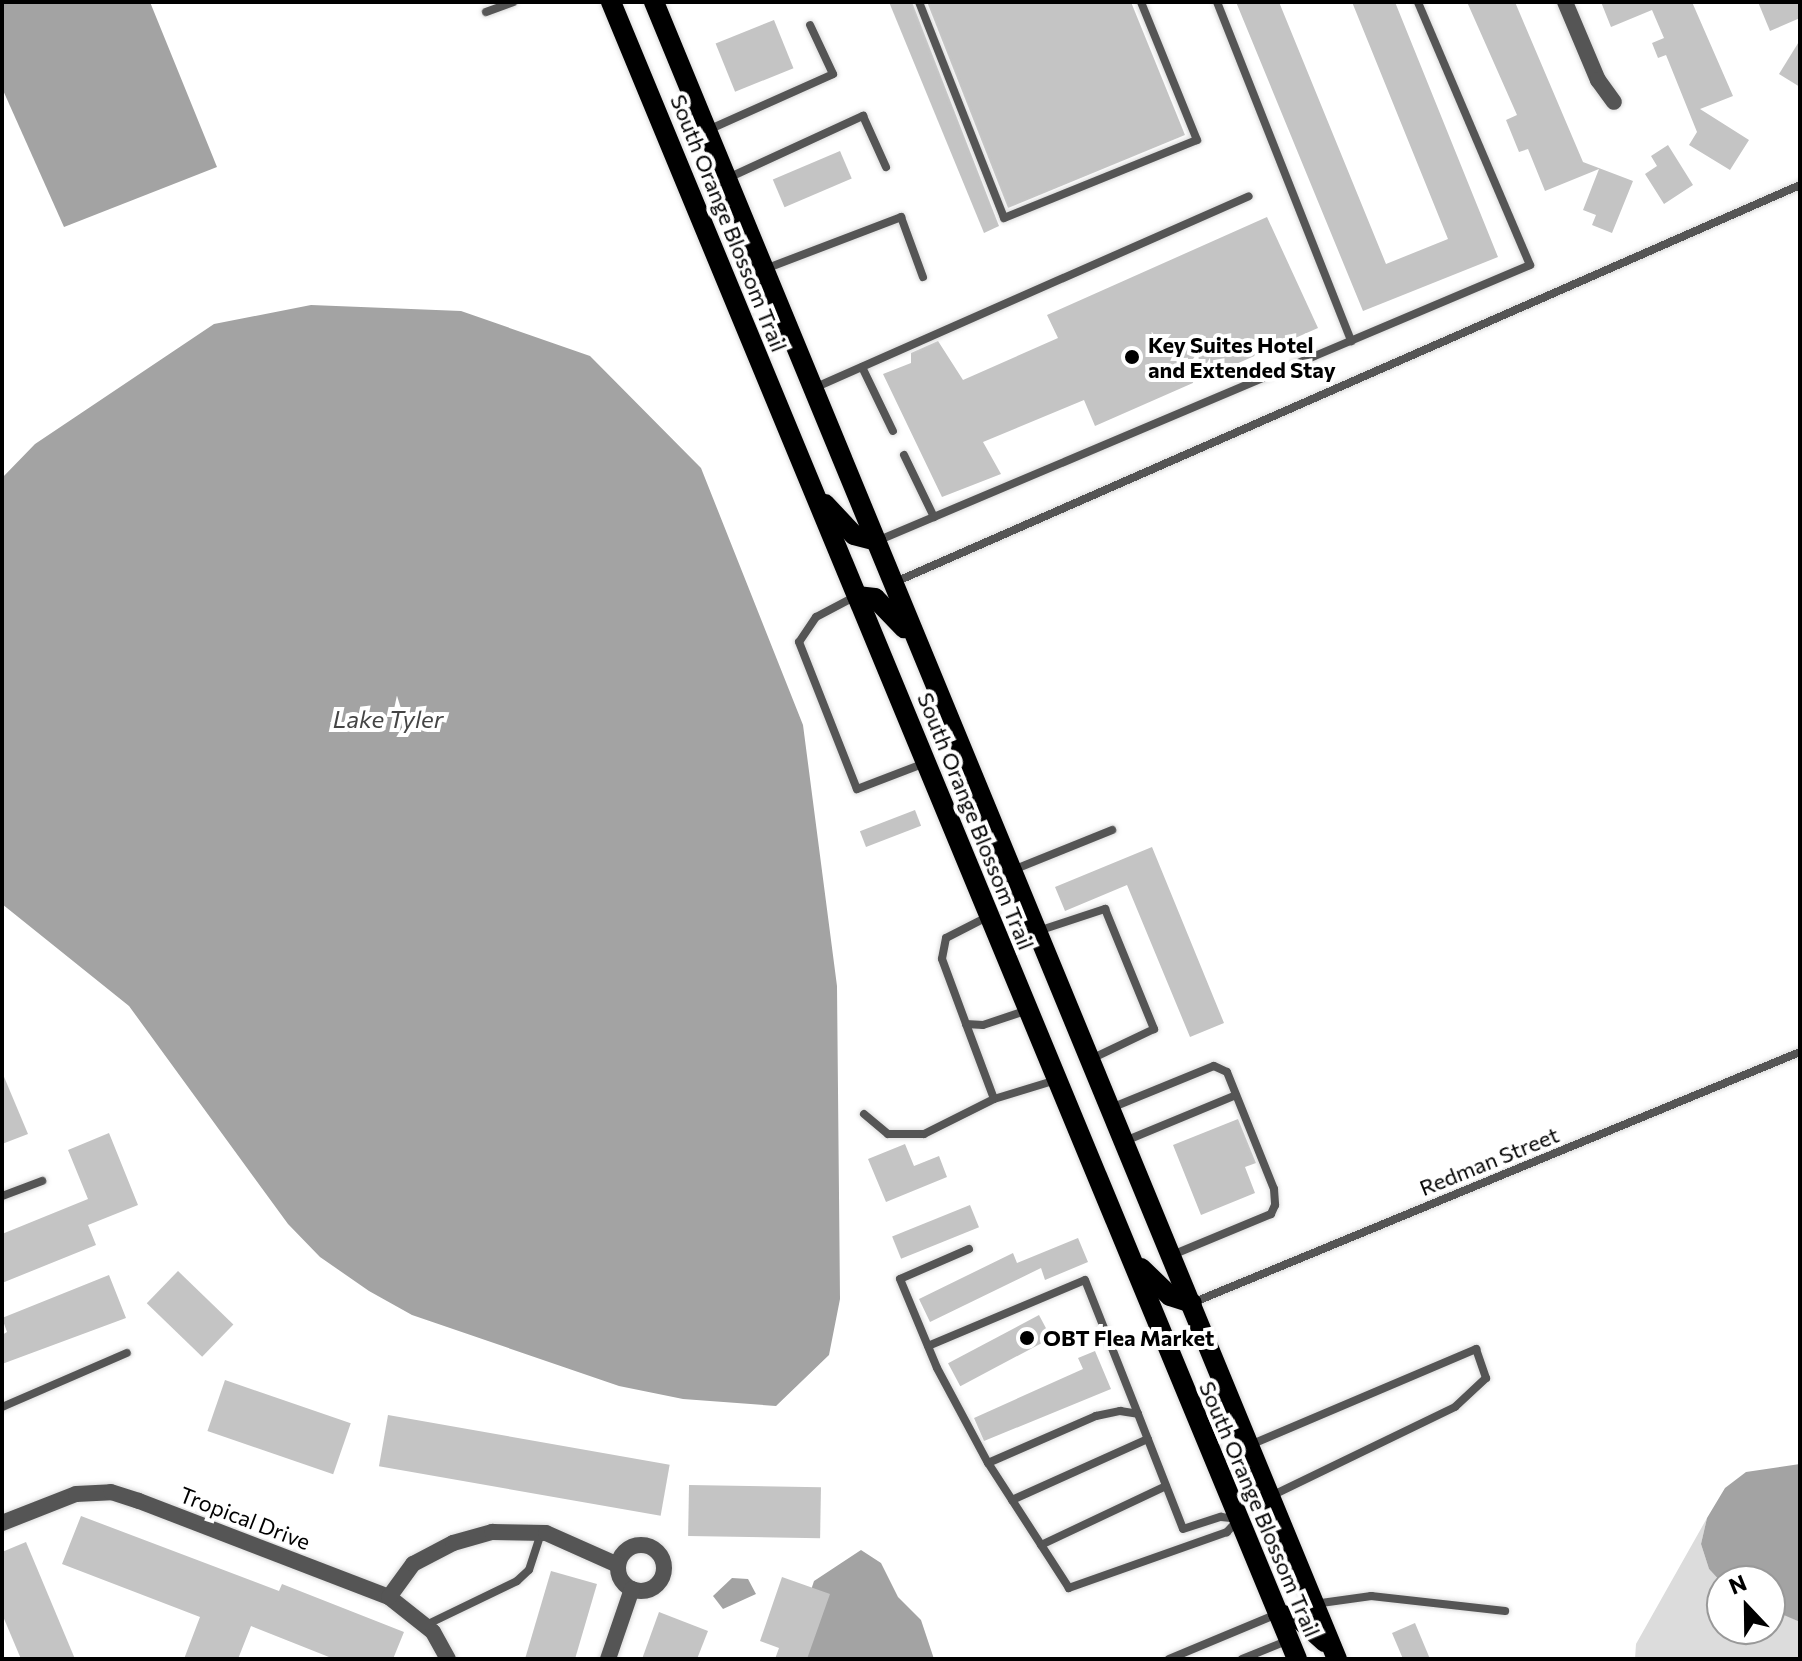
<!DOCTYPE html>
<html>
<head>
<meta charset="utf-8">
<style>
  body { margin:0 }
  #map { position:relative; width:1802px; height:1661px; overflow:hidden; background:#fff; font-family:Commissioner,sans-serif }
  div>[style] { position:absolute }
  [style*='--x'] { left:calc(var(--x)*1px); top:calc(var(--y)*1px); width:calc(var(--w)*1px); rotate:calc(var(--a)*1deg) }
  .green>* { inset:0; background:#dcdcdc }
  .water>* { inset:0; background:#a3a3a3 }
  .building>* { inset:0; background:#c4c4c4; transform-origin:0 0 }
  .roads { filter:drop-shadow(0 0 2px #dbdbdb) drop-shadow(0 0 2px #dbdbdb) }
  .lane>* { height:8px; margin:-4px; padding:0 4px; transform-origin:4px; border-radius:4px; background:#555 }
  .street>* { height:16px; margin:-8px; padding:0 8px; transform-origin:8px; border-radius:8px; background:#555 }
  .street>.ring { margin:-8px; padding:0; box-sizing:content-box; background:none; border:16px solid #555; border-radius:50% }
  .primary>* { height:20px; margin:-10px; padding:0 10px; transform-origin:10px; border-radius:10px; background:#000 }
  .dots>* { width:22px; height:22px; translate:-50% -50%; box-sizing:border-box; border:4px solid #fff; border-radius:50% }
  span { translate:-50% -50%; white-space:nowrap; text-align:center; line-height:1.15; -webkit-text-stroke:8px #fff; paint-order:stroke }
  .street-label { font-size:22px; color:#000 }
  .poi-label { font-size:22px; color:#000; font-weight:700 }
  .left { translate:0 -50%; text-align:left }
  .water-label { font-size:24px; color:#444; font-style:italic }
  .frame { position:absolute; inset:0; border:4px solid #000; pointer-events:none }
  .north { position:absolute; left:1706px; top:1565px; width:80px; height:80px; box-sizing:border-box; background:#fff; border:2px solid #999; border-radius:50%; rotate:338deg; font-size:22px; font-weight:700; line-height:32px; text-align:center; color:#000 }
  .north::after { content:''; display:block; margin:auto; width:28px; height:36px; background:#000; clip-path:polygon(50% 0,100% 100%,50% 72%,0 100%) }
</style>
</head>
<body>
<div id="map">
  <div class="green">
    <div style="clip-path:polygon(1707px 1518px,1701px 1544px,1709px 1569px,1722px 1583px,1722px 1629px,1770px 1629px,1770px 1609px,1777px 1611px,1800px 1622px,1800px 1659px,1635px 1659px,1636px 1644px)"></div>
  </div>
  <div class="water">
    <div style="clip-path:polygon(2px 2px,150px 2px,217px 167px,64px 227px,2px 88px)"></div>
    <div style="clip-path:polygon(311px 305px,461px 311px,590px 356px,701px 468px,803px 725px,837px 986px,840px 1299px,829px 1355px,776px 1406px,683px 1399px,619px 1386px,412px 1315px,369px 1291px,320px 1257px,288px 1224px,129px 1006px,2px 904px,2px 478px,35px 444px,214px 324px)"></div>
    <div style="clip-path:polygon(1800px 1464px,1800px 1622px,1770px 1609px,1770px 1581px,1722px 1583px,1709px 1569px,1701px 1544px,1707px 1518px,1725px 1488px,1746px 1472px)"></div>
    <div style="clip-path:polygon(861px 1550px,881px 1563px,898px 1597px,921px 1620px,934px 1659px,788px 1659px,814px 1581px)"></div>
    <div style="clip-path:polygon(732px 1578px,748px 1579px,756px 1594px,723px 1609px,713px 1596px)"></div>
  </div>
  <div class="building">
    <div style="clip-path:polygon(889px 2px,912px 2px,999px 226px,984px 233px)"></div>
    <div style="clip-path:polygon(927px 2px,1131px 2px,1185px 135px,1008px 208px)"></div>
    <div style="clip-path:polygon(1236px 2px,1279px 2px,1386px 264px,1448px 239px,1352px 2px,1395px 2px,1498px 257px,1363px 311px)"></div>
    <div style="clip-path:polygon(1467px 2px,1515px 2px,1583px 162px,1633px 181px,1612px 233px,1592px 225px,1596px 215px,1583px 210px,1599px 169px,1545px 191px,1528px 149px,1519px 152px,1506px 120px,1517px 115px)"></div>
    <div style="clip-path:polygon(1601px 2px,1692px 2px,1733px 96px,1700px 109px,1749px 140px,1730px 170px,1689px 145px,1697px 132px,1666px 55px,1658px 58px,1652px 43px,1664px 38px,1652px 10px,1611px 27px)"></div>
    <div style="clip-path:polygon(1758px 2px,1800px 2px,1800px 18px,1770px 31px)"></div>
    <div style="left:774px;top:20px;width:52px;height:63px;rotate:68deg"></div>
    <div style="clip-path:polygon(1800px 40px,1800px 87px,1779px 74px)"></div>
    <div style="clip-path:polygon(1668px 145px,1693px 185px,1664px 204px,1645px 174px,1657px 166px,1651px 156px)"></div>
    <div style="left:840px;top:151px;width:30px;height:73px;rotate:67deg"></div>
    <div style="clip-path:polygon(1267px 217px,1318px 328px,1095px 426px,1084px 400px,983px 442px,1001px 474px,942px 497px,883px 374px,911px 363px,911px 353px,938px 341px,963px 380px,1058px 338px,1047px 315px)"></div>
    <div style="left:915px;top:810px;width:17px;height:59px;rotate:69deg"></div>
    <div style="clip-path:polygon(1152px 847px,1224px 1023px,1190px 1037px,1127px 885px,1065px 911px,1055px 887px)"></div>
    <div style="clip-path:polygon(2px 1072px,28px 1134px,2px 1144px)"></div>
    <div style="clip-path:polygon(1238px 1119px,1256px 1163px,1245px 1167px,1255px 1193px,1201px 1215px,1173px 1145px)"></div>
    <div style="clip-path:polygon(109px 1133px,138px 1205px,88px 1225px,96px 1245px,2px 1283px,2px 1234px,88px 1199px,68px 1150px)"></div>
    <div style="clip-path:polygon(905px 1144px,914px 1166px,939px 1156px,947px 1177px,886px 1202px,868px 1159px)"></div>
    <div style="left:970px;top:1205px;width:24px;height:84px;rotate:68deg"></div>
    <div style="clip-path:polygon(1078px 1238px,1088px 1262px,1045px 1280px,1041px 1268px,930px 1322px,919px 1299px,1013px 1253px,1017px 1263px)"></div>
    <div style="left:178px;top:1271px;width:77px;height:45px;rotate:44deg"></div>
    <div style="clip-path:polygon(109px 1275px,126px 1318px,2px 1364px,2px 1335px,7px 1332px,2px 1318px)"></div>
    <div style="left:1039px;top:1315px;width:26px;height:103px;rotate:62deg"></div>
    <div style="clip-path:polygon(1095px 1351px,1111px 1389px,984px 1441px,974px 1418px,1083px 1369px,1078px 1358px)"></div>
    <div style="left:225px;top:1380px;width:133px;height:54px;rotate:19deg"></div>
    <div style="left:388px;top:1415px;width:286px;height:52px;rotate:10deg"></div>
    <div style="left:689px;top:1485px;width:132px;height:51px;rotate:1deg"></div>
    <div style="clip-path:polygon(81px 1516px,279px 1591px,282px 1584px,404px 1632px,393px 1659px,334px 1659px,251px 1626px,238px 1659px,184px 1659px,200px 1617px,62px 1564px)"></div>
    <div style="clip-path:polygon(26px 1542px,75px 1659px,21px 1659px,2px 1614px,2px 1552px)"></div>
    <div style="clip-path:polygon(551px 1571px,597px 1584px,575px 1659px,525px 1659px)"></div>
    <div style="clip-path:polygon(782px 1577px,830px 1594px,807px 1659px,775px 1659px,779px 1648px,760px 1641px)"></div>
    <div style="clip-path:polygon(659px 1612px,708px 1631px,697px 1659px,642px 1659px)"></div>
    <div style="clip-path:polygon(1415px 1623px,1430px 1659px,1403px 1659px,1392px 1633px)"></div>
  </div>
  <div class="roads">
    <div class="lane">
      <div style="--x:919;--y:2;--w:232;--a:68.5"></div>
      <div style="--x:1004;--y:218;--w:208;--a:-22"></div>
      <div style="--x:1197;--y:140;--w:149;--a:-112.1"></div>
      <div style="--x:1217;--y:2;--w:365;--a:68.4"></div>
      <div style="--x:486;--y:12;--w:29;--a:-20"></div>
      <div style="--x:708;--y:130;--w:137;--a:-24.1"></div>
      <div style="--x:833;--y:74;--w:54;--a:-115.1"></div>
      <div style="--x:728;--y:178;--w:149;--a:-24.7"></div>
      <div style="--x:863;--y:116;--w:56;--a:65.7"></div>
      <div style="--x:765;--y:269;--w:146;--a:-20.9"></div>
      <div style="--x:901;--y:217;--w:64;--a:69.9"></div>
      <div style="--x:862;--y:367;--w:71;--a:64.2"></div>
      <div style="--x:814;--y:388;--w:475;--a:-23.8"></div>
      <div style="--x:904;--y:455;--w:69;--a:64.2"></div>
      <div style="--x:877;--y:541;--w:709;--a:-22.91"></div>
      <div style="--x:1530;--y:265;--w:286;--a:-113.1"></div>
      <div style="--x:893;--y:583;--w:990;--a:-23.69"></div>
      <div style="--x:856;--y:596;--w:45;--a:152.3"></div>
      <div style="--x:816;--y:617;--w:30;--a:124"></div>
      <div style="--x:799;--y:642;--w:158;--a:68.5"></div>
      <div style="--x:857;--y:789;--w:73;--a:-20.9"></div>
      <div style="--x:1013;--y:870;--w:107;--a:-22"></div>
      <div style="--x:989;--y:916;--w:48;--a:152.9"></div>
      <div style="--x:946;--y:938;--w:21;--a:101"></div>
      <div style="--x:942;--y:959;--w:69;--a:69.7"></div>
      <div style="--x:966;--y:1024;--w:17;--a:3"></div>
      <div style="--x:983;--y:1025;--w:47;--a:-18.4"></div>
      <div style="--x:1038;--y:931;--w:71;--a:-18.2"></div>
      <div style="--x:1105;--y:909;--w:130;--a:67.8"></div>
      <div style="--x:1154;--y:1029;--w:70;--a:154.5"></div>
      <div style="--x:966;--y:1024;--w:80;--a:69.5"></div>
      <div style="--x:994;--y:1099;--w:65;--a:-17"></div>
      <div style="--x:1111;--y:1108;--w:111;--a:-22.2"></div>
      <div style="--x:1214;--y:1066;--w:14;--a:25"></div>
      <div style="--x:1227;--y:1072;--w:126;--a:68.1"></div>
      <div style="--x:1274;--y:1189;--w:16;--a:86"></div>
      <div style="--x:1275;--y:1205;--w:10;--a:114"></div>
      <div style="--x:1271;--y:1214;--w:107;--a:157.5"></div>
      <div style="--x:864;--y:1114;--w:31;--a:40"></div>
      <div style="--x:888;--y:1134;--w:36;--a:0"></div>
      <div style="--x:924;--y:1134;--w:78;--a:-26.6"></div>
      <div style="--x:1125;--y:1141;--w:120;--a:-22.5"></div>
      <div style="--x:2;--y:1196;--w:43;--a:-20.6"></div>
      <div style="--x:969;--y:1249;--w:75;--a:156.5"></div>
      <div style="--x:900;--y:1279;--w:96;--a:67.4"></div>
      <div style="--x:937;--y:1368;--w:108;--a:61.8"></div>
      <div style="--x:1192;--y:1303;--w:658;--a:-22.43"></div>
      <div style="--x:928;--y:1346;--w:170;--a:-22.8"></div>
      <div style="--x:1085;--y:1280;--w:144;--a:68.4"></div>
      <div style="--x:2;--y:1407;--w:136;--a:-23.4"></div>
      <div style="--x:1120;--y:1411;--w:18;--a:9"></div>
      <div style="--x:1138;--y:1414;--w:123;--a:68.6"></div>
      <div style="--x:1183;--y:1529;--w:40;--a:-18"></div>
      <div style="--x:1221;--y:1517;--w:18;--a:6"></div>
      <div style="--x:1239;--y:1519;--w:18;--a:133"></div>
      <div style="--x:1227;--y:1532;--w:168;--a:160.5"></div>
      <div style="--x:1069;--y:1588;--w:149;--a:-122.9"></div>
      <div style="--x:988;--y:1463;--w:118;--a:-23.5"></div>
      <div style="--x:1096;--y:1416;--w:25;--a:-12"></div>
      <div style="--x:1250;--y:1445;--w:246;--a:-23"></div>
      <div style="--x:1476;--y:1349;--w:31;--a:71"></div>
      <div style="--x:1486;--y:1378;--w:42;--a:136.9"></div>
      <div style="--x:1455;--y:1407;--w:204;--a:154.2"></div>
      <div style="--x:1012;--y:1500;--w:149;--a:-24.2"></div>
      <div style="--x:1041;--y:1545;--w:138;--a:-25.3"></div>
      <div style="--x:1314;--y:1604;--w:58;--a:-8"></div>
      <div style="--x:1371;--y:1596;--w:135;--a:6.4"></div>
      <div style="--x:426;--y:1625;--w:101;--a:-25.8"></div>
      <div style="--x:517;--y:1581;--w:16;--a:-43"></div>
      <div style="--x:529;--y:1570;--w:39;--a:-72"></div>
      <div style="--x:1169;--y:1659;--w:117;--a:-22.6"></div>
      <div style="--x:1242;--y:1659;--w:51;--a:-22"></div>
    </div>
    <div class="street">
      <div style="--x:1565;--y:2;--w:85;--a:67.1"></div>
      <div style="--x:1598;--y:80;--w:27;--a:54"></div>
      <div style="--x:2;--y:1523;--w:79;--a:-21.4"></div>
      <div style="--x:76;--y:1494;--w:35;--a:-3"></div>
      <div style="--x:111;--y:1492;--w:29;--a:18"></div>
      <div style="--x:139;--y:1501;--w:268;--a:21"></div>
      <div style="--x:389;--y:1597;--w:56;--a:38.5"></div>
      <div style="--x:433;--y:1632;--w:31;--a:61"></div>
      <div class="ring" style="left:618px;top:1545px;width:30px;height:30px"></div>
      <div style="--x:389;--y:1597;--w:41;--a:-54"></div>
      <div style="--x:413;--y:1564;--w:45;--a:-27.7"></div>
      <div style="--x:453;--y:1543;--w:41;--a:-15.8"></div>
      <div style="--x:492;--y:1532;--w:54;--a:1.1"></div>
      <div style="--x:546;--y:1533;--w:79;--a:24"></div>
      <div style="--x:608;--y:1659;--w:74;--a:-71.1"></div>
    </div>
    <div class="primary">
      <div style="--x:611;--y:2;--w:1793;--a:67.51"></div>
      <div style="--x:654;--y:2;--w:1792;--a:67.6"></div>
      <div style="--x:825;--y:504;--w:42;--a:46.9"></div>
      <div style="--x:854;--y:535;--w:23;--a:15"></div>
      <div style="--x:857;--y:596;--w:18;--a:6"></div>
      <div style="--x:875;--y:598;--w:42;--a:46"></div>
      <div style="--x:1141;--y:1268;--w:40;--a:44"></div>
      <div style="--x:1170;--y:1296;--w:23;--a:18"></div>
      <div style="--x:1278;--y:1614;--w:20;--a:11"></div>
      <div style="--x:1298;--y:1618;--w:36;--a:42"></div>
    </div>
  </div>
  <div class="dots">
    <div style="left:1132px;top:357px;background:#000"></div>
    <div style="left:1027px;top:1338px;background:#000"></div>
  </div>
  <div class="street-label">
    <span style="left:729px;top:223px;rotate:68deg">South Orange Blossom Trail</span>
    <span style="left:976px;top:821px;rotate:68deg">South Orange Blossom Trail</span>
    <span style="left:1489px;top:1161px;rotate:-22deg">Redman Street</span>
    <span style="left:1260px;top:1509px;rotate:67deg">South Orange Blossom Trail</span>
    <span style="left:245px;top:1518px;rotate:21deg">Tropical Drive</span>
  </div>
  <div class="poi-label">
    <span class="left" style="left:1148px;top:357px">Key Suites Hotel<br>and Extended Stay</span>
    <span class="left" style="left:1043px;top:1338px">OBT Flea Market</span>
  </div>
  <div class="water-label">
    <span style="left:388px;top:719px">Lake Tyler</span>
  </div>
  <div class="frame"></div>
  <div class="north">N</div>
</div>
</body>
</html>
